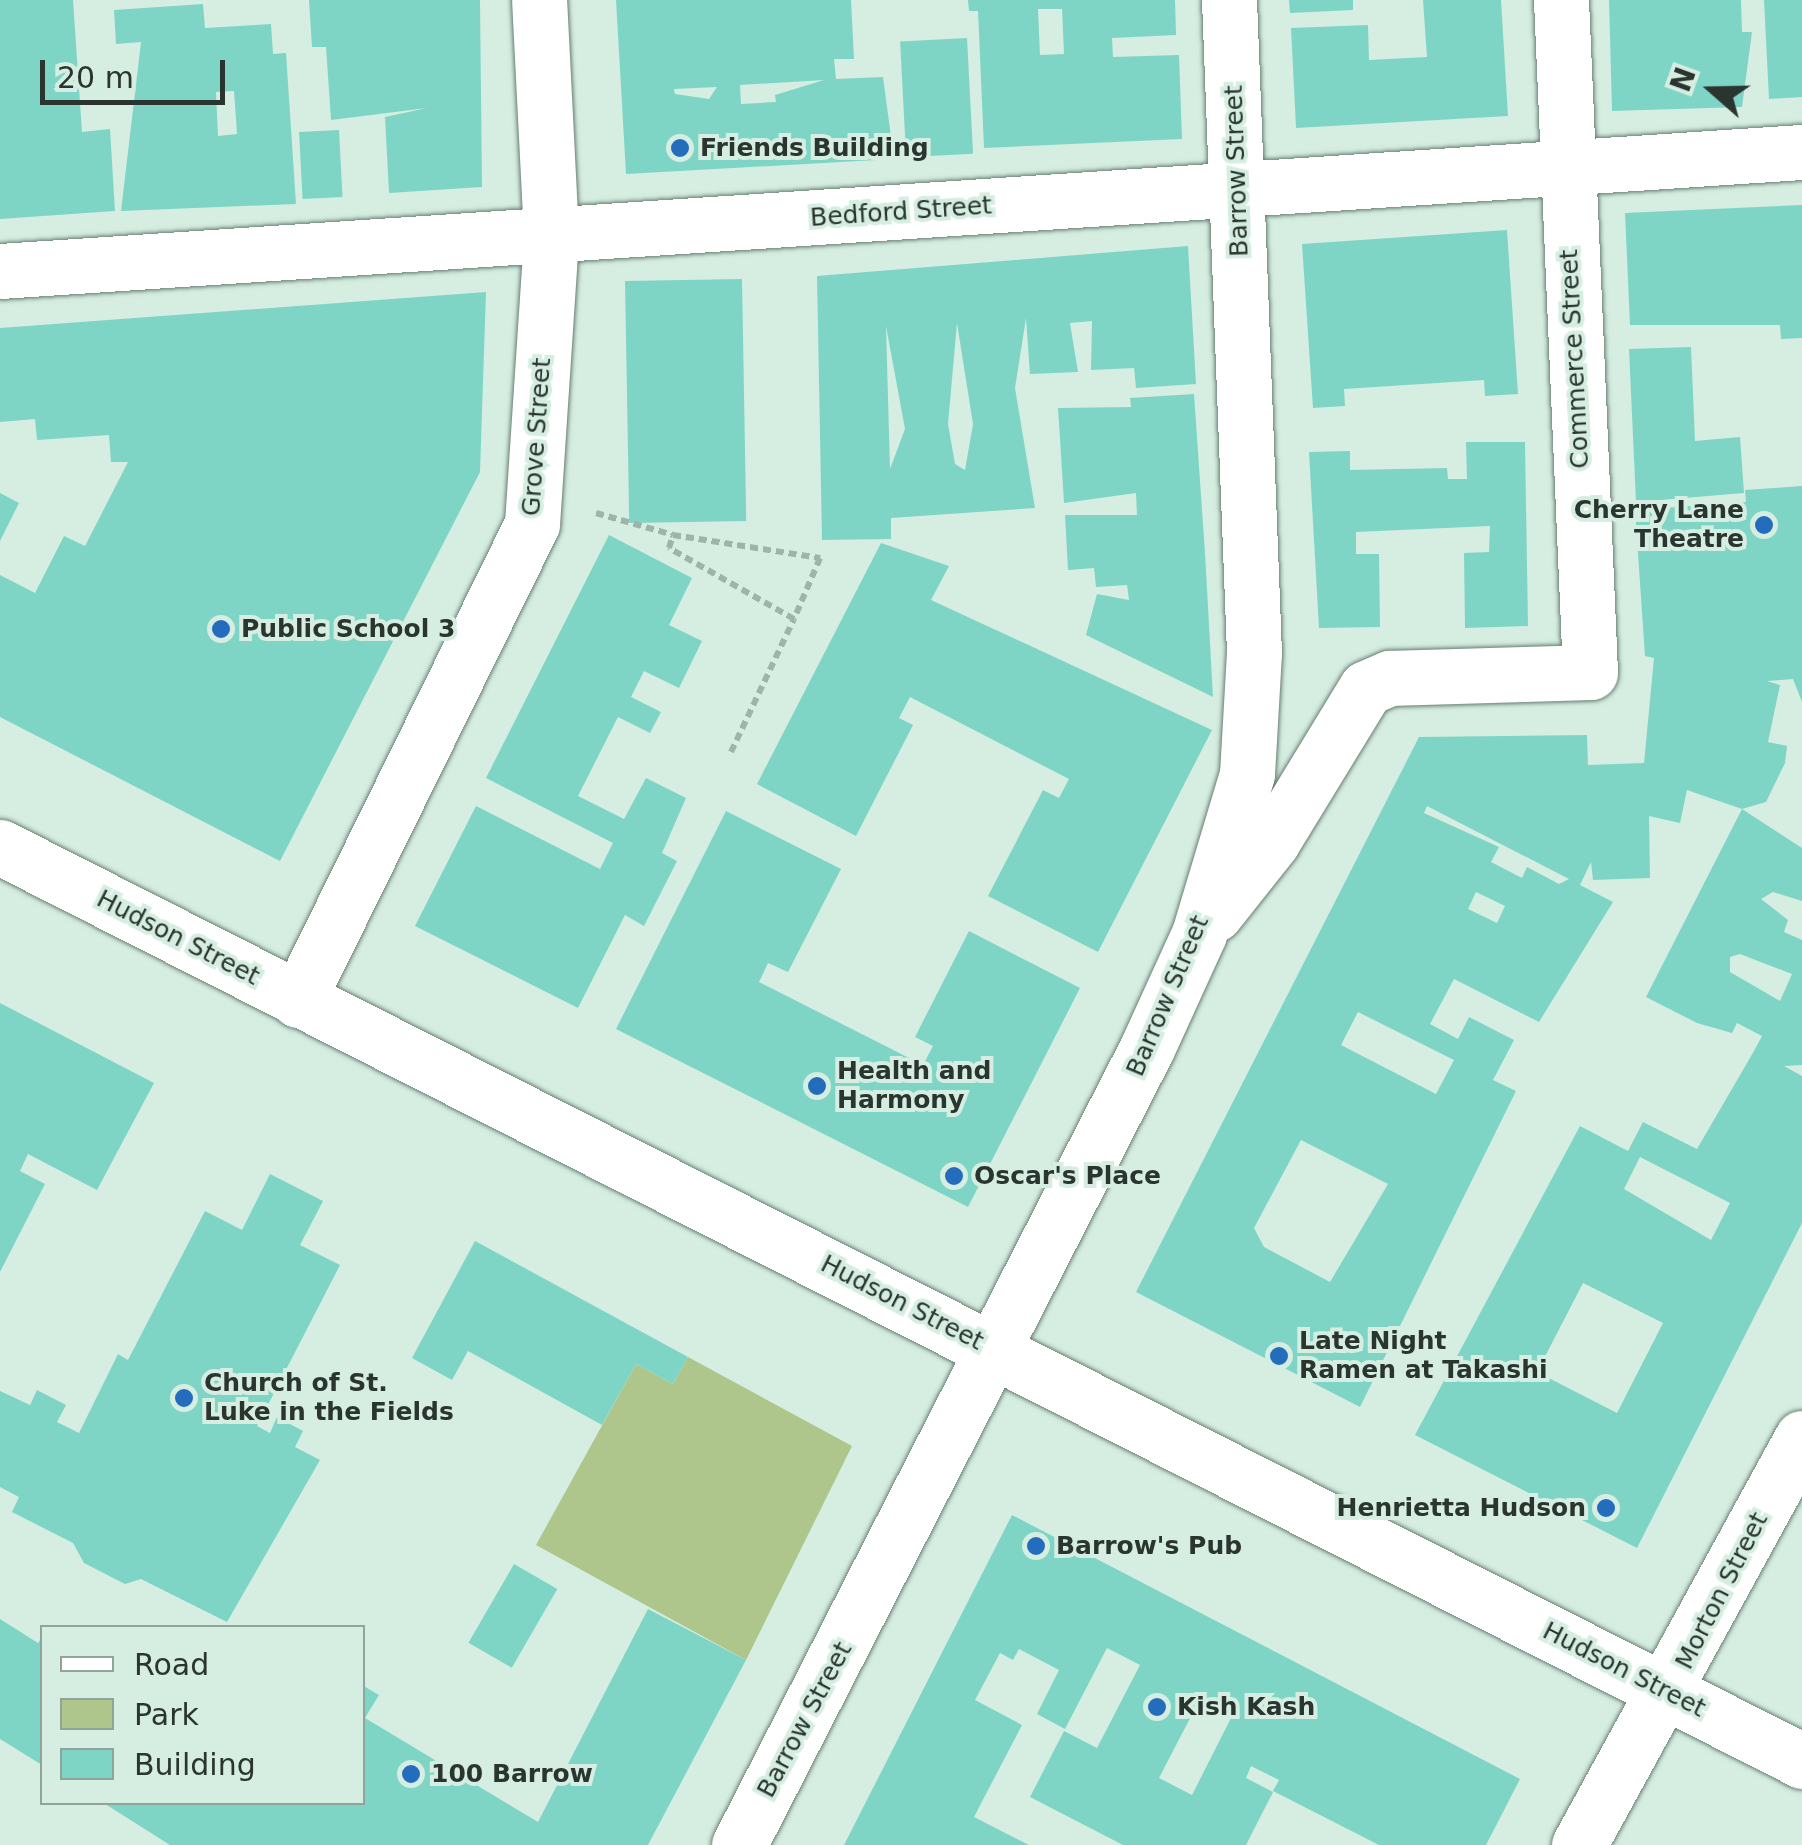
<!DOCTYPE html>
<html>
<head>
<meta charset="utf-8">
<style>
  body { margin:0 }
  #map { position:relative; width:1802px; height:1845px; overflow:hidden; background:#d5eee1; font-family:"DejaVu Sans",sans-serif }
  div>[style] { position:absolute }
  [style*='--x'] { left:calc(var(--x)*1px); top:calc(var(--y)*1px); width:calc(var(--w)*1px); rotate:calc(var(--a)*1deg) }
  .green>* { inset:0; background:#aec68c }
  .building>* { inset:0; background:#7fd5c5; transform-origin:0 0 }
  .path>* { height:6px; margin-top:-3px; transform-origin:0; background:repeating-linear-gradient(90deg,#9fb4a9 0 8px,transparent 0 13px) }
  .roads { filter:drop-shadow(0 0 2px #687e72) drop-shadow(0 0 2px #687e72) }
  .minor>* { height:55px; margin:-27.5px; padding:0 27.5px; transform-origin:27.5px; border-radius:27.5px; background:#fff }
  .secondary>* { height:55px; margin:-27.5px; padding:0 27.5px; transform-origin:27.5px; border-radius:27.5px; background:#fff }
  .dots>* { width:28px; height:28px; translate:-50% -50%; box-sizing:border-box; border:5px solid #d5eee1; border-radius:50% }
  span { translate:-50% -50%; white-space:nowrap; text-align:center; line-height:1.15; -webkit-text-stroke:8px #d5eee1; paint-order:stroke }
  .poi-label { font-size:25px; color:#2b3530; font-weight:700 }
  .left { translate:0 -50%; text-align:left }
  .right { translate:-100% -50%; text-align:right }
  .street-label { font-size:25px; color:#2b3530 }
  .legend { position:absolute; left:40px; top:1625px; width:325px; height:180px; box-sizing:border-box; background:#d5eee1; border:2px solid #91a49a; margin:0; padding:12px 18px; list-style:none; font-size:30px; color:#2b3530 }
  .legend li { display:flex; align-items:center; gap:20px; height:50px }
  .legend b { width:50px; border:2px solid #91a49a }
  .north { position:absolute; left:1662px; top:40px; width:100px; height:100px; -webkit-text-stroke:8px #d5eee1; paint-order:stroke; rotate:290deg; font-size:28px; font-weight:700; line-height:40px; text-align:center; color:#2b3530 }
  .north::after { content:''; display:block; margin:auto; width:35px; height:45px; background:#2b3530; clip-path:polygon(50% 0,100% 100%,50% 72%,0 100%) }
  .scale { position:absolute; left:40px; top:60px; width:185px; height:45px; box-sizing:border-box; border:5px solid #2b3530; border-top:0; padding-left:12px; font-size:30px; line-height:35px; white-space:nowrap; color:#2b3530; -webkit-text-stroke:8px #d5eee1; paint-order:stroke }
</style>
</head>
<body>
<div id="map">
  <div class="green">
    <div style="clip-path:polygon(688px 1357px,852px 1446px,746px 1660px,536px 1545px,636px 1364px,673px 1384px)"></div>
  </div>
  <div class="building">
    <div style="clip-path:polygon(0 0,73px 0,82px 132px,110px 129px,115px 211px,0 219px)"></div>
    <div style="clip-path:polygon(309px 0,480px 0,482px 187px,389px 193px,385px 117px,427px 108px,331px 120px,326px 47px,312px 47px)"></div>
    <div style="clip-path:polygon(evenodd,616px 0,851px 0,854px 59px,834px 59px,836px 79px,883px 77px,894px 159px,626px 174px,616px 0,824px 80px,775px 95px,776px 102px,741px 104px,740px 85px,824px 80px,616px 0,717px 87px,709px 99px,675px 94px,674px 89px,717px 87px)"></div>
    <div style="clip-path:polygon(evenodd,968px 0,1175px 0,1176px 35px,1112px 38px,1113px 57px,1179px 55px,1182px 139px,984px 148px,978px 11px,969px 11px,968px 0,1038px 9px,1062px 9px,1064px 54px,1040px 55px,1038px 9px)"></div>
    <div style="clip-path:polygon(1289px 0,1353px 0,1353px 10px,1290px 13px)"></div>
    <div style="clip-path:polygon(1423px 0,1501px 0,1508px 116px,1296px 128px,1291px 28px,1368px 25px,1369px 60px,1427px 57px)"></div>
    <div style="clip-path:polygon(1609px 0,1741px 0,1742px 32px,1752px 32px,1742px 107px,1612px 111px)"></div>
    <div style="clip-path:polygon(1764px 0,1802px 0,1802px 97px,1769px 99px)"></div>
    <div style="clip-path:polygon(evenodd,203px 4px,205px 28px,271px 24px,273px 54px,286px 53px,296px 204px,121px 211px,141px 42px,116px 44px,114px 10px,203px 4px,234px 91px,237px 134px,218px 136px,216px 92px,234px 91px)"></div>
    <div style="left:967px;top:38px;width:116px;height:67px;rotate:87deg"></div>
    <div style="left:339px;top:130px;width:67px;height:40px;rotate:87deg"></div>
    <div style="clip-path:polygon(1802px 205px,1802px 338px,1781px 339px,1780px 325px,1630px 325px,1625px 213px)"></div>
    <div style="clip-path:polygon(1507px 230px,1518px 394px,1485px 396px,1484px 380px,1344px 389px,1345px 406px,1313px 408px,1302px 244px)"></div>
    <div style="clip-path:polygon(evenodd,1188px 246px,1196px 384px,1136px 388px,1134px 368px,1091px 370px,1092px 321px,1070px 323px,1078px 372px,1030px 374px,1026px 318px,1015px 388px,1035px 508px,891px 518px,891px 539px,822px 540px,817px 276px,1188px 246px,957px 323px,973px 424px,965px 470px,955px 464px,948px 424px,957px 323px,1188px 246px,886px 326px,905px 429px,890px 469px,886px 326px)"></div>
    <div style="left:742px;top:279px;width:242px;height:117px;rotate:89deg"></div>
    <div style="clip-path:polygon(486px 292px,480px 472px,280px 861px,0 717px,0 575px,35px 593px,64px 536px,85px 546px,128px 462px,111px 462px,109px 435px,37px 440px,35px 419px,0 422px,0 328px)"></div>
    <div style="clip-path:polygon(1691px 347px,1695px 441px,1740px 437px,1744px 493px,1636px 502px,1629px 349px)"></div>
    <div style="clip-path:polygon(1194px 394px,1205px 553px,1213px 697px,1086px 635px,1097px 594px,1129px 600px,1127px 585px,1096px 587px,1094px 568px,1068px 570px,1065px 515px,1137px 515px,1136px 493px,1064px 503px,1061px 455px,1058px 408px,1131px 407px,1130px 398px)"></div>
    <div style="clip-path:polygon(1466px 442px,1525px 442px,1528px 626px,1465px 628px,1464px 553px,1489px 552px,1490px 526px,1356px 532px,1356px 554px,1379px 554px,1380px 627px,1319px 628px,1309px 452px,1350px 451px,1350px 470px,1447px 468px,1448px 479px,1467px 479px)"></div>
    <div style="clip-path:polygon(evenodd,1802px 486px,1802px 702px,1793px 679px,1767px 681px,1780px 685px,1768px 742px,1787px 746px,1785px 763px,1766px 802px,1742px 809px,1802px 848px,1802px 901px,1773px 892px,1761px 899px,1788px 920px,1784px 932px,1802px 940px,1802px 1065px,1784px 1066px,1802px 1076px,1802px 1223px,1637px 1548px,1415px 1435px,1580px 1126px,1628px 1151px,1643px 1122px,1697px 1149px,1754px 1051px,1762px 1036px,1737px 1023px,1732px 1033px,1697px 1023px,1646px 997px,1742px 809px,1687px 790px,1680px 823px,1649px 816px,1650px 878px,1593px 880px,1591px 862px,1580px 885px,1613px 902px,1539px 1022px,1454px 979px,1430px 1024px,1458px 1039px,1469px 1017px,1514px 1040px,1493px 1080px,1516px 1091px,1360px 1407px,1136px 1292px,1419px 737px,1587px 735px,1588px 765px,1644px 763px,1654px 658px,1645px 656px,1635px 510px,1746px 502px,1745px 490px,1802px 486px,1427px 806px,1569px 879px,1559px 884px,1527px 867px,1522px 878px,1491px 862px,1499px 847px,1424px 813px,1427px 806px,1802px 486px,1476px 892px,1505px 906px,1497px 923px,1468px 909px,1476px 892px,1802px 486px,1740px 954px,1792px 974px,1780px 1001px,1730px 972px,1730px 957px,1740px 954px,1802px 486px,1358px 1012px,1454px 1060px,1436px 1094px,1341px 1045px,1358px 1012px,1802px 486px,1301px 1140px,1388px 1184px,1330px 1282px,1264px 1247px,1254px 1228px,1301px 1140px,1802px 486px,1640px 1157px,1730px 1203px,1711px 1240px,1624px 1189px,1640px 1157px,1802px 486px,1583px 1283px,1663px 1323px,1617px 1413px,1537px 1372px,1583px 1283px)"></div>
    <div style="clip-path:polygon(0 493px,19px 503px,0 541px)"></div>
    <div style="clip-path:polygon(609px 535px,692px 578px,669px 625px,702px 641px,679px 688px,644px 671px,631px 697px,661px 712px,650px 733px,618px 717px,578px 796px,624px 819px,646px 778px,686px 798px,662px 853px,677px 861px,644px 926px,625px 915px,578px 1008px,415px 926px,476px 806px,600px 869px,613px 843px,486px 778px)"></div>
    <div style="clip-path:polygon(881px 543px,949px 566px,931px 600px,1212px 730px,1098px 952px,988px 896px,1043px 790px,1059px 798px,1069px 779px,910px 697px,899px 718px,913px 725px,856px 836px,757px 784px)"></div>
    <div style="clip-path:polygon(726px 811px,841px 869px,788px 972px,768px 963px,759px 982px,923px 1065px,933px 1046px,915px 1037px,969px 931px,1080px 988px,968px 1207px,616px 1029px)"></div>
    <div style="clip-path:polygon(0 1003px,154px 1083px,97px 1190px,28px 1154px,20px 1171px,45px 1184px,0 1272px)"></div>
    <div style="clip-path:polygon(270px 1174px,323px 1201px,300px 1245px,340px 1265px,257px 1426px,270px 1433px,277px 1417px,303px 1431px,295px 1447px,320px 1460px,227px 1622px,141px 1579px,125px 1584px,84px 1563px,73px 1543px,12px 1512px,19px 1497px,0 1487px,0 1391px,30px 1405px,37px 1390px,66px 1405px,57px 1422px,79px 1433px,118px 1354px,128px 1360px,205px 1211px,242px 1230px)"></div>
    <div style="clip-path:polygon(475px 1241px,688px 1357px,673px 1384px,636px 1364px,602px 1425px,468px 1351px,452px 1380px,412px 1358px)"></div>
    <div style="clip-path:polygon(evenodd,1012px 1515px,1520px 1779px,1486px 1845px,1379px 1845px,1273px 1791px,1279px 1780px,1251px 1766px,1246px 1778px,1273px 1792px,1246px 1845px,1123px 1845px,1030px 1797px,1064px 1731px,1097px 1748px,1140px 1665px,1107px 1648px,1065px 1729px,1037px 1714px,1059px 1670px,1019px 1649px,1013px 1660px,1000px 1653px,975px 1700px,1022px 1725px,974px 1817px,1029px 1845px,844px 1845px,1012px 1515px,1200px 1699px,1232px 1716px,1192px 1795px,1159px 1778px,1200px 1699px)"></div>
    <div style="left:514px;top:1564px;width:50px;height:91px;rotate:30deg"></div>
    <div style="clip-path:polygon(648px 1609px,746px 1660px,648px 1845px,170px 1845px,102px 1802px,362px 1802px,362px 1685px,379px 1695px,365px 1718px,538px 1822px)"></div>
    <div style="clip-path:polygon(0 1619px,38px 1643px,42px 1637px,42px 1765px,0 1739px)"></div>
  </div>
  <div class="path">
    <div style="--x:596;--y:513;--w:80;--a:15.9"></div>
    <div style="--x:673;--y:535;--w:149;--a:8.9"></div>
    <div style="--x:820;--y:558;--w:66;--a:113.1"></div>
    <div style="--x:794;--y:619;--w:144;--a:-150.4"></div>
    <div style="--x:669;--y:548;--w:14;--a:-73"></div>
    <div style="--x:731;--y:752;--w:147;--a:-64.7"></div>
  </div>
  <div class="roads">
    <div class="minor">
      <div style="--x:0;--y:271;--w:1806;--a:-3.78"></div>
      <div style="--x:1215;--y:914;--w:92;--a:-51.6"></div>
      <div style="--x:1272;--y:842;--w:180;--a:-58.6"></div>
      <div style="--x:1366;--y:688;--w:26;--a:-23"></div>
      <div style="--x:1390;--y:678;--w:200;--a:-1.7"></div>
      <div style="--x:1590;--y:672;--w:673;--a:-92.47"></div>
      <div style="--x:298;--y:1000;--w:530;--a:-63.82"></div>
      <div style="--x:532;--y:524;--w:290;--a:-86.2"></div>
      <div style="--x:551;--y:235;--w:235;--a:-92.9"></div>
      <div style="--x:739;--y:1845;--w:895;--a:-62.89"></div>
      <div style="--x:1147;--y:1048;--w:125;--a:-65.5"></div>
      <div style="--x:1199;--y:934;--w:167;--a:-73.3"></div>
      <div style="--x:1247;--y:774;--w:121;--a:-86.7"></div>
      <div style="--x:1254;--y:653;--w:653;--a:-92.19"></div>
      <div style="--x:1579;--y:1845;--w:464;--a:-61.3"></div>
    </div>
    <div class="secondary">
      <div style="--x:0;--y:847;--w:2021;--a:26.89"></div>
    </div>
  </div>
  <div class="dots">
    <div style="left:680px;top:148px;background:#246dbd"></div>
    <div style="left:1764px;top:525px;background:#246dbd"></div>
    <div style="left:221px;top:629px;background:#246dbd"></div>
    <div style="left:817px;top:1086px;background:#246dbd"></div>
    <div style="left:954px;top:1176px;background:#246dbd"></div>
    <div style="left:1279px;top:1356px;background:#246dbd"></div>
    <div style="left:184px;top:1398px;background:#246dbd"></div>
    <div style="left:1606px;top:1508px;background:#246dbd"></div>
    <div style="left:1036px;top:1546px;background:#246dbd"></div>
    <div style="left:1157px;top:1707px;background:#246dbd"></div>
    <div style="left:411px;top:1774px;background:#246dbd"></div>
  </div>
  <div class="poi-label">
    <span class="left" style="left:700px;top:148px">Friends Building</span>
    <span class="right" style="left:1744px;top:525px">Cherry Lane<br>Theatre</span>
    <span class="left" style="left:241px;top:629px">Public School 3</span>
    <span class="left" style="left:837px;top:1086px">Health and<br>Harmony</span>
    <span class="left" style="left:974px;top:1176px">Oscar's Place</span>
    <span class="left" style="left:1299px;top:1356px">Late Night<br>Ramen at Takashi</span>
    <span class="left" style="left:204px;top:1398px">Church of St.<br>Luke in the Fields</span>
    <span class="right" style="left:1586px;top:1508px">Henrietta Hudson</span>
    <span class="left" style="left:1056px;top:1546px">Barrow's Pub</span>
    <span class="left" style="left:1177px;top:1707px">Kish Kash</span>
    <span class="left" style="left:431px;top:1774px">100 Barrow</span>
  </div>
  <div class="street-label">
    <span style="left:1237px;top:171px;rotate:-92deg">Barrow Street</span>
    <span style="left:901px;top:212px;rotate:-4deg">Bedford Street</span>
    <span style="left:1575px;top:359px;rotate:-93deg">Commerce Street</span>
    <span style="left:537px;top:437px;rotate:-86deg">Grove Street</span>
    <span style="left:178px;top:938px;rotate:27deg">Hudson Street</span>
    <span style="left:1168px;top:996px;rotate:-67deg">Barrow Street</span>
    <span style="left:902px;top:1303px;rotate:27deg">Hudson Street</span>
    <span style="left:1722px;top:1591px;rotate:-63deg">Morton Street</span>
    <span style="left:1624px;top:1670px;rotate:27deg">Hudson Street</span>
    <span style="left:805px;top:1720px;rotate:-62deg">Barrow Street</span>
  </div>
  <ul class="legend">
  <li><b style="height:12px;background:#fff"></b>Road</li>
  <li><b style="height:28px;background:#aec68c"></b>Park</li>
  <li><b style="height:28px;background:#7fd5c5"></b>Building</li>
  </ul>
  <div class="north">N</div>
  <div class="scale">20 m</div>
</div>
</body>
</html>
